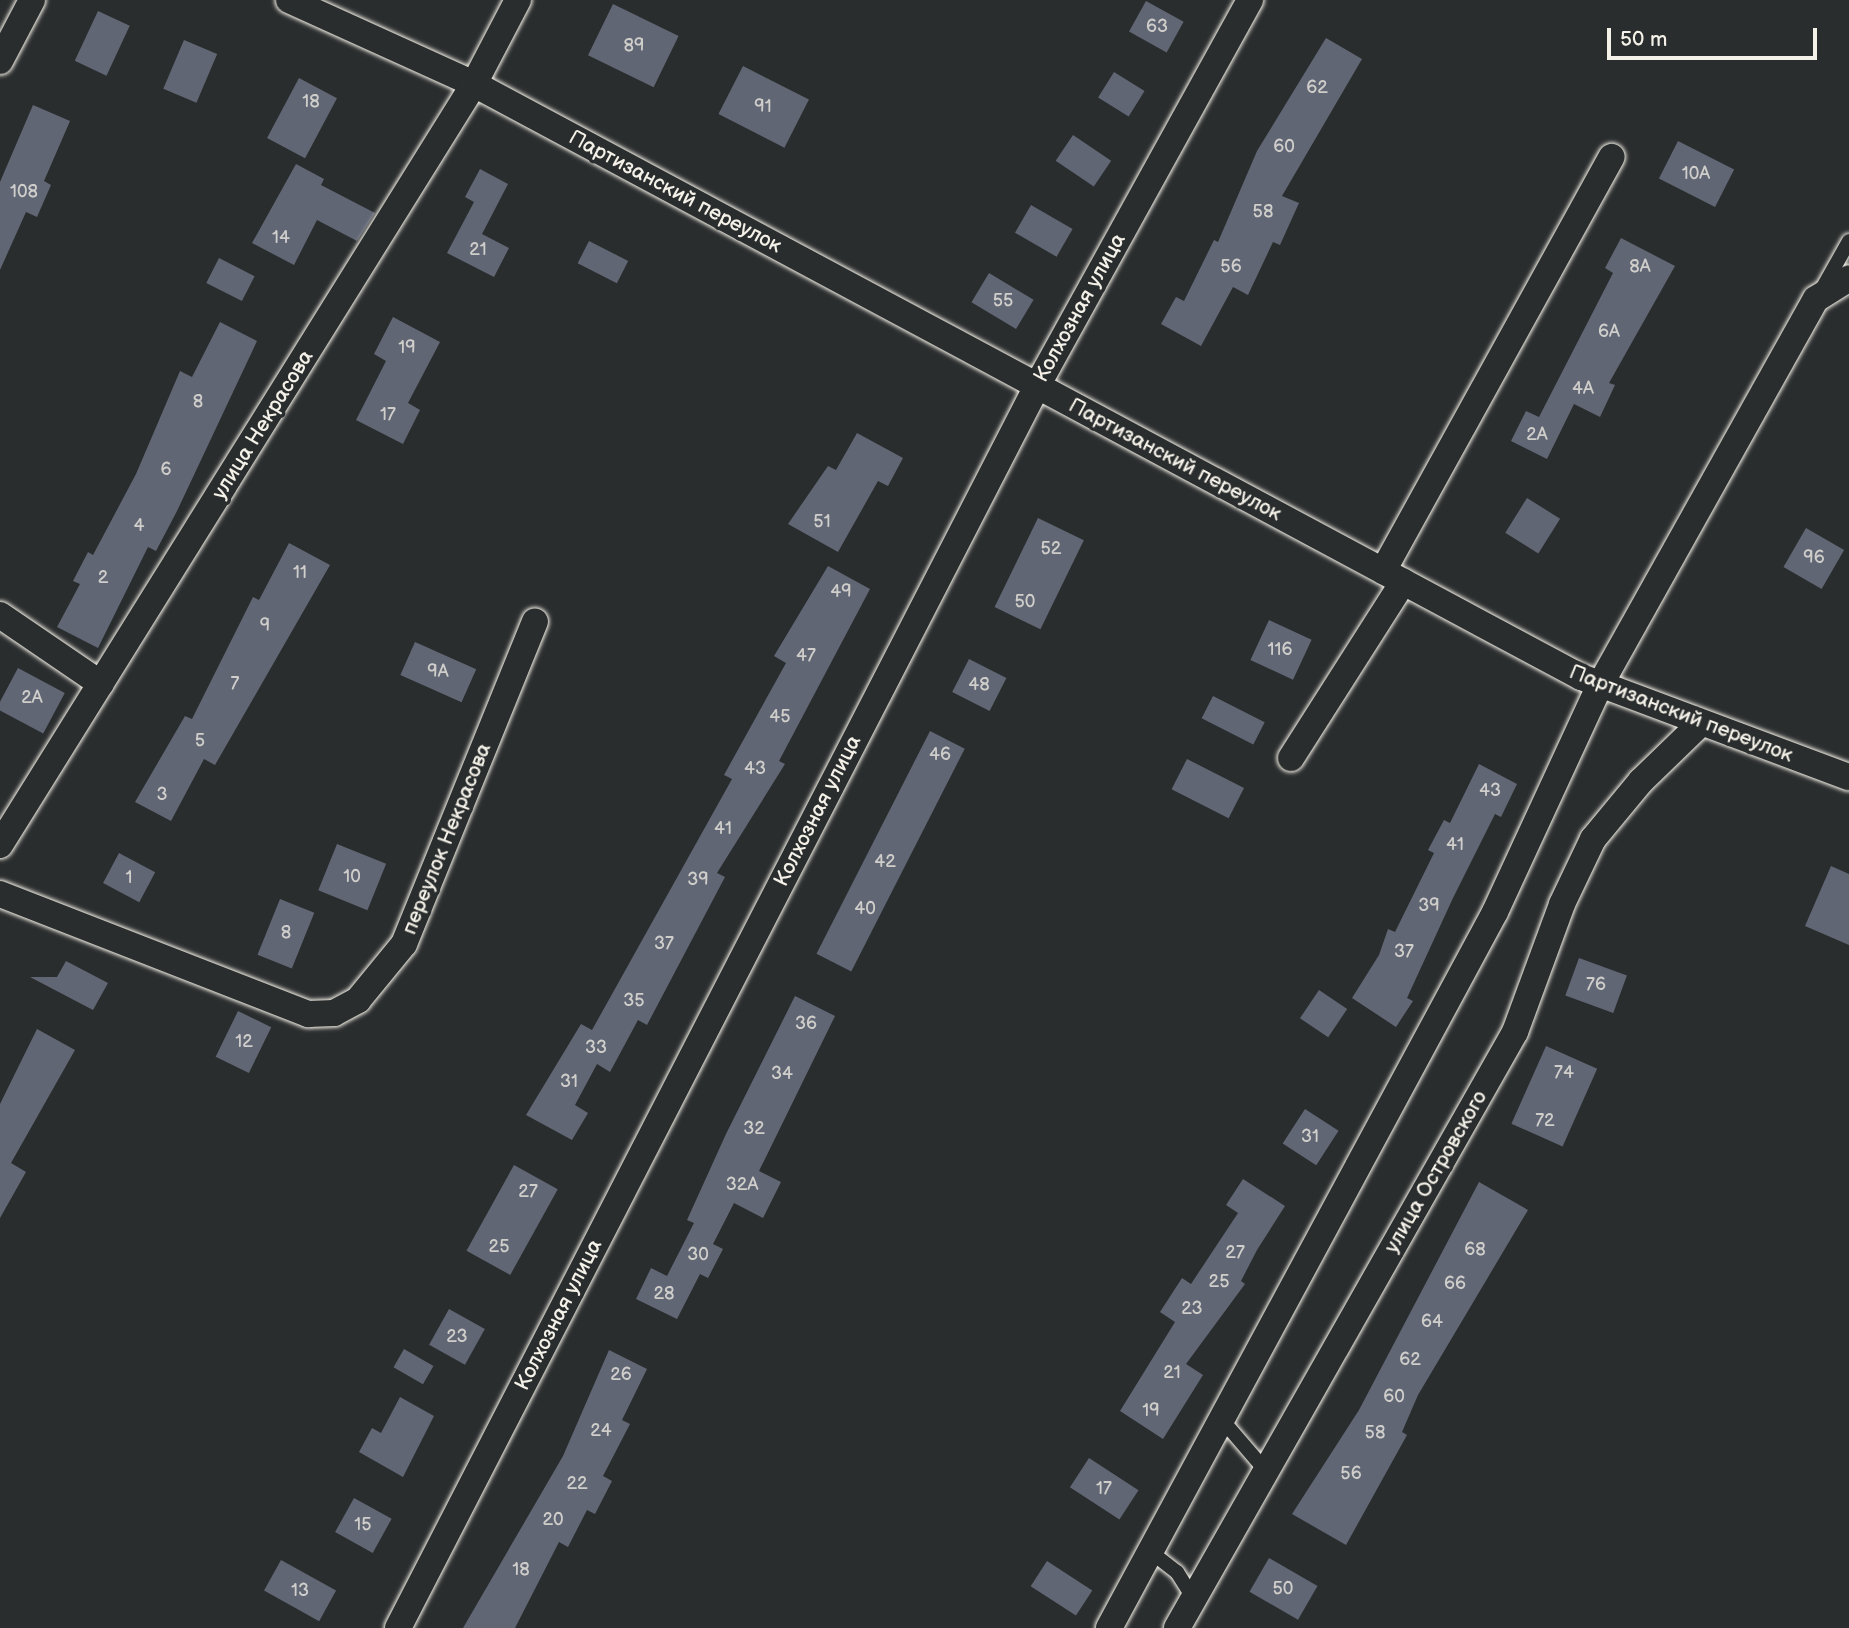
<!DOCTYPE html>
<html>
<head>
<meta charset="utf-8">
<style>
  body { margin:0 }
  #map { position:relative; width:1849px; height:1628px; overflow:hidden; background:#2a2d2e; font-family:"Balsamiq Sans",sans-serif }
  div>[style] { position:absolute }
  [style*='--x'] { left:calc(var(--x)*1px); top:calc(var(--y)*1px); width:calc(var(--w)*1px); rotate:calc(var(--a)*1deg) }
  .building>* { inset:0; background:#606674; transform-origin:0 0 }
  .roads { filter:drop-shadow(0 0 2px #f4f1e8) drop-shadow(0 0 2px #f4f1e8) }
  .lane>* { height:14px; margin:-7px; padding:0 7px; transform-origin:7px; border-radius:7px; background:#2a2d2e }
  .street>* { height:26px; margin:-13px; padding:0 13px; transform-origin:13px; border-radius:13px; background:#2a2d2e }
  span { translate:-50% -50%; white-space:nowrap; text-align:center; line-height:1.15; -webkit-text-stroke:7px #2a2d2e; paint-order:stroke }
  .number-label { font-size:18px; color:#cfcecb }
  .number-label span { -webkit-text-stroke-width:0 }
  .street-label { font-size:21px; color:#f4f1e8 }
  .scale { position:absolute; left:1607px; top:28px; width:210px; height:32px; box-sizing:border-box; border:4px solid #f4f1e8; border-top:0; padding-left:9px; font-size:21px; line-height:24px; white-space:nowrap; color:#f4f1e8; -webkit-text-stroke:5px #2a2d2e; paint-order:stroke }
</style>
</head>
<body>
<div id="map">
  <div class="building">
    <div style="left:1146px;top:1px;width:43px;height:35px;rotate:29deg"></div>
    <div style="left:613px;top:4px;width:73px;height:57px;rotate:26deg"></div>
    <div style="left:98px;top:11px;width:35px;height:55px;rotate:25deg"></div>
    <div style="clip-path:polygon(1326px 38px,1362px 59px,1282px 196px,1299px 203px,1280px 245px,1273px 242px,1248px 295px,1233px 287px,1201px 346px,1161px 324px,1176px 297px,1184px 301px,1214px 240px,1218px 242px,1257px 151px)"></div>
    <div style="left:184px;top:40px;width:36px;height:53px;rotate:23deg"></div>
    <div style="left:743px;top:66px;width:74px;height:54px;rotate:27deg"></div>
    <div style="left:1114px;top:72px;width:36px;height:30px;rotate:32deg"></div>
    <div style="left:299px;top:78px;width:43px;height:68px;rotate:28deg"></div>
    <div style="clip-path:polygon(33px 105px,70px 121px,44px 181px,51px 185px,37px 217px,26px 212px,0 270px,0 182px)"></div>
    <div style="left:1073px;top:135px;width:46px;height:31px;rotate:34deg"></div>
    <div style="left:1678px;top:141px;width:63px;height:42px;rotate:27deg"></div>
    <div style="clip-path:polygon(296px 164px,324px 179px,321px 185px,375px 213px,357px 241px,317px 220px,294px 265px,252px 243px)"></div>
    <div style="clip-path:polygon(480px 169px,508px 184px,482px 234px,509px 248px,494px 277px,447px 253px,474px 202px,465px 197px)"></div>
    <div style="left:1031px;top:205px;width:48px;height:32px;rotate:30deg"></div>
    <div style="clip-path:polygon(1621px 238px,1675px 266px,1609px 383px,1615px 385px,1600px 417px,1574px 404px,1547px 459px,1511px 441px,1526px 411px,1539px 417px,1613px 273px,1605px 268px)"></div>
    <div style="left:589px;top:241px;width:44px;height:25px;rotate:27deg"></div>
    <div style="left:219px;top:258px;width:40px;height:28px;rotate:27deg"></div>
    <div style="left:989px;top:273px;width:52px;height:34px;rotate:31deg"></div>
    <div style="clip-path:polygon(393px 317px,440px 342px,408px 403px,420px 410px,403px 444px,356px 420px,386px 361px,374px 354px)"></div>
    <div style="clip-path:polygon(220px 322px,257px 341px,177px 511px,156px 551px,148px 547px,98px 648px,57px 627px,80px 584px,73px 581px,88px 552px,93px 555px,136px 474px,180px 371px,192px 377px)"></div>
    <div style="clip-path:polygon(857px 433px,903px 458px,888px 486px,878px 481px,838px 552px,788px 524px,828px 466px,836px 470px)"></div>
    <div style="left:1527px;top:498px;width:39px;height:41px;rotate:32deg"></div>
    <div style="left:1038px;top:518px;width:51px;height:99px;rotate:26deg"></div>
    <div style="left:1806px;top:528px;width:44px;height:45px;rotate:30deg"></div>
    <div style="clip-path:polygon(289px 543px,330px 565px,215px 765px,204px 759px,171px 821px,135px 802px,185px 716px,192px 719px,253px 597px,259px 600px)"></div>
    <div style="clip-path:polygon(828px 566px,870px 589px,779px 761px,785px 764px,717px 873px,725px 877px,647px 1025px,638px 1020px,610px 1072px,597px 1064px,575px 1105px,588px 1113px,572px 1140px,526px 1115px,581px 1024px,592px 1030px,732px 779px,724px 775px,786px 663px,774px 656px)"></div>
    <div style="left:1269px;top:620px;width:47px;height:44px;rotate:25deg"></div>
    <div style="left:415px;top:642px;width:67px;height:36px;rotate:24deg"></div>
    <div style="left:969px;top:659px;width:42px;height:37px;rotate:27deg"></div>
    <div style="left:18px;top:668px;width:53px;height:46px;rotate:28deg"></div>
    <div style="left:1213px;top:696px;width:58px;height:25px;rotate:27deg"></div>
    <div style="left:930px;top:731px;width:39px;height:250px;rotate:27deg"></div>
    <div style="left:1187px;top:759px;width:64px;height:34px;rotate:27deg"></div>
    <div style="clip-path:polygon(1479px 764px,1517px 784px,1501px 817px,1495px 814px,1453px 898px,1407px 998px,1413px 1001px,1396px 1027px,1352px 998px,1379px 955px,1388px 929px,1395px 932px,1434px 853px,1428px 850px,1444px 820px,1450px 823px)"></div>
    <div style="left:337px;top:844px;width:53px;height:50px;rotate:22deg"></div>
    <div style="left:119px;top:853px;width:41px;height:34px;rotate:28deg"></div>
    <div style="clip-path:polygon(1831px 866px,1849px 874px,1849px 945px,1805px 926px)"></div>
    <div style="left:280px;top:899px;width:37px;height:60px;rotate:22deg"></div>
    <div style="left:1579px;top:958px;width:51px;height:40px;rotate:20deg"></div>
    <div style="clip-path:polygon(66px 961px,108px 983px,93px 1010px,30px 977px,57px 977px)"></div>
    <div style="left:1319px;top:990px;width:34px;height:34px;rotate:34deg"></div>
    <div style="clip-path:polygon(795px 996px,835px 1016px,759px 1171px,781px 1182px,763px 1218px,734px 1203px,713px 1244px,723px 1249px,708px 1278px,700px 1274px,677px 1319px,636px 1299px,651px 1268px,667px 1276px,694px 1223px,687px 1220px,726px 1134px)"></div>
    <div style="left:238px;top:1011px;width:37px;height:51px;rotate:26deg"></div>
    <div style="clip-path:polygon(37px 1029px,75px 1050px,11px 1163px,26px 1172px,0 1218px,0 1104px)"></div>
    <div style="left:1546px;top:1046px;width:56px;height:85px;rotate:24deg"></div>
    <div style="left:1305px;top:1109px;width:40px;height:41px;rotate:33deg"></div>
    <div style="left:514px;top:1165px;width:50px;height:98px;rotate:29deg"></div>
    <div style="clip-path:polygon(1243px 1179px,1285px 1206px,1257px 1250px,1241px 1281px,1245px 1284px,1186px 1364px,1203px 1375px,1163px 1439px,1120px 1411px,1175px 1322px,1160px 1312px,1182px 1278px,1191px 1284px,1238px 1213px,1226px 1205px)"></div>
    <div style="clip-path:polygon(1479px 1182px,1528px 1210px,1418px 1395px,1402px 1432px,1407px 1435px,1346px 1545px,1292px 1514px,1359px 1410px)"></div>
    <div style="left:449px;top:1309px;width:41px;height:41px;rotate:29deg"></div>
    <div style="left:404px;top:1349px;width:34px;height:21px;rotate:30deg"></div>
    <div style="clip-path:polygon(609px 1350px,647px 1369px,622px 1420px,630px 1424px,603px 1476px,612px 1481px,595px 1514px,587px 1510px,568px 1547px,559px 1542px,515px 1628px,463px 1628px,563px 1456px)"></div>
    <div style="clip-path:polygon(400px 1397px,434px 1416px,403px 1477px,359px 1452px,372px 1428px,381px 1433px)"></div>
    <div style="left:1089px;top:1458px;width:59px;height:35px;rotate:33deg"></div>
    <div style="left:354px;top:1498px;width:43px;height:39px;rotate:29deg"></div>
    <div style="left:1269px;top:1558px;width:56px;height:39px;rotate:30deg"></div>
    <div style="left:281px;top:1560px;width:63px;height:35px;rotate:29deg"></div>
    <div style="left:1047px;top:1561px;width:54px;height:30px;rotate:33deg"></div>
  </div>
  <div class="roads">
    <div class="lane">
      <div style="--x:1822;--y:289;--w:55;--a:-60.6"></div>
      <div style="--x:1224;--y:1422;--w:65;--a:49.4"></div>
      <div style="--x:1151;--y:1552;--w:33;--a:38"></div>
      <div style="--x:1177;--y:1572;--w:32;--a:58"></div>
    </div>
    <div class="street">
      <div style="--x:289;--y:0;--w:203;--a:24.4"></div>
      <div style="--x:474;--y:84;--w:1256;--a:28.18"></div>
      <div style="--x:1581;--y:677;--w:286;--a:20.5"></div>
      <div style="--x:0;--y:61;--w:69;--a:-62.3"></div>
      <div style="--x:1383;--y:571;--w:473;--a:-61.1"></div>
      <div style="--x:0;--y:615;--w:122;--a:34.3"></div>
      <div style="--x:1291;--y:758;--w:209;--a:-57.5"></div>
      <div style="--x:0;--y:845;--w:897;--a:-58.08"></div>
      <div style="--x:474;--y:84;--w:95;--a:-62.4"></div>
      <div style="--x:0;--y:894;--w:331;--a:21.3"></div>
      <div style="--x:308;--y:1014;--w:26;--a:-2"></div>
      <div style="--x:334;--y:1013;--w:27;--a:-28"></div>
      <div style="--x:358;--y:1000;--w:72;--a:-50.6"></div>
      <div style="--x:404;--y:944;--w:348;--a:-67.9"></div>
      <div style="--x:398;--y:1628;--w:1397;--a:-62.77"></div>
      <div style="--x:1037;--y:386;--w:441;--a:-61.1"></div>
      <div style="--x:1109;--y:1628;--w:813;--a:-61.67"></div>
      <div style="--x:1495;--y:912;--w:250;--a:-65.2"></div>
      <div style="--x:1600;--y:685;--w:442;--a:-60.8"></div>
      <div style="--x:1816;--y:299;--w:39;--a:-32"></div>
      <div style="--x:1177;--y:1628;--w:685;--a:-60.44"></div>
      <div style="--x:1515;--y:1032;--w:136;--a:-69.8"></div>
      <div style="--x:1562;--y:904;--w:72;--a:-64.5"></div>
      <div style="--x:1593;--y:839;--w:75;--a:-50.4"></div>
      <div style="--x:1641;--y:781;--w:81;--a:-44"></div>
    </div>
  </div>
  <div class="number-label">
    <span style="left:1157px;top:27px">63</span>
    <span style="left:634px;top:46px">89</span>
    <span style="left:1317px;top:88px">62</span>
    <span style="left:311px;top:102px">18</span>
    <span style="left:763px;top:107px">91</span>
    <span style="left:1284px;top:147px">60</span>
    <span style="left:1696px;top:174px">10А</span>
    <span style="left:24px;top:192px">108</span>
    <span style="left:1263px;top:212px">58</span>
    <span style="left:281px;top:238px">14</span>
    <span style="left:478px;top:250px">21</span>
    <span style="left:1231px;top:267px">56</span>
    <span style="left:1640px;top:267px">8А</span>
    <span style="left:1003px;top:301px">55</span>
    <span style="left:1609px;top:332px">6А</span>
    <span style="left:407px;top:348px">19</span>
    <span style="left:1583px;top:389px">4А</span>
    <span style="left:198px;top:402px">8</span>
    <span style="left:388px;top:415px">17</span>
    <span style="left:1537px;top:435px">2А</span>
    <span style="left:166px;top:470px">6</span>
    <span style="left:822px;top:522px">51</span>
    <span style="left:139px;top:526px">4</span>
    <span style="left:1051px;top:549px">52</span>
    <span style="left:1814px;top:558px">96</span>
    <span style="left:300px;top:573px">11</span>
    <span style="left:103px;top:578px">2</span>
    <span style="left:841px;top:592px">49</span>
    <span style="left:1025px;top:602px">50</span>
    <span style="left:265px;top:626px">9</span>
    <span style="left:1280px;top:650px">116</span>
    <span style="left:806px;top:656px">47</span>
    <span style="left:438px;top:672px">9А</span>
    <span style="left:235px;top:684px">7</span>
    <span style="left:979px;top:685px">48</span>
    <span style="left:32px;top:698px">2А</span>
    <span style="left:780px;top:717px">45</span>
    <span style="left:200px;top:741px">5</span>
    <span style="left:940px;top:755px">46</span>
    <span style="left:755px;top:769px">43</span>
    <span style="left:1490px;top:791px">43</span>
    <span style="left:162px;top:795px">3</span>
    <span style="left:723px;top:829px">41</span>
    <span style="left:1455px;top:845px">41</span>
    <span style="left:885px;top:862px">42</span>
    <span style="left:352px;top:877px">10</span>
    <span style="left:129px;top:878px">1</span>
    <span style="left:698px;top:880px">39</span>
    <span style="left:1429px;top:906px">39</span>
    <span style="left:865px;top:909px">40</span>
    <span style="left:286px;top:933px">8</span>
    <span style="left:664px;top:944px">37</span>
    <span style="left:1404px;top:952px">37</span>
    <span style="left:1596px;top:985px">76</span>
    <span style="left:634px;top:1001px">35</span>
    <span style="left:806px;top:1024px">36</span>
    <span style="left:244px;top:1042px">12</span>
    <span style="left:596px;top:1048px">33</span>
    <span style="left:1564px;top:1073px">74</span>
    <span style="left:782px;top:1074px">34</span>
    <span style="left:569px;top:1082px">31</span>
    <span style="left:1545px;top:1121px">72</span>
    <span style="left:754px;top:1129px">32</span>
    <span style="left:1310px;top:1137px">31</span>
    <span style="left:742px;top:1185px">32А</span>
    <span style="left:528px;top:1192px">27</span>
    <span style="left:499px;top:1247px">25</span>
    <span style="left:1475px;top:1250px">68</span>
    <span style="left:1235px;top:1253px">27</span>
    <span style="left:698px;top:1255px">30</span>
    <span style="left:1219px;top:1282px">25</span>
    <span style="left:1455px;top:1284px">66</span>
    <span style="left:664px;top:1294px">28</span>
    <span style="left:1192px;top:1309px">23</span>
    <span style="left:1432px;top:1322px">64</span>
    <span style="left:457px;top:1337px">23</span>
    <span style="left:1410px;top:1360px">62</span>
    <span style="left:1172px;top:1373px">21</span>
    <span style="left:621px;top:1375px">26</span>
    <span style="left:1394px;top:1397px">60</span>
    <span style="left:1151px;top:1411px">19</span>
    <span style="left:601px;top:1431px">24</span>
    <span style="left:1375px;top:1433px">58</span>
    <span style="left:1351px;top:1474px">56</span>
    <span style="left:577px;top:1484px">22</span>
    <span style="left:1104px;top:1489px">17</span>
    <span style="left:553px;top:1520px">20</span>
    <span style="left:363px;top:1525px">15</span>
    <span style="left:521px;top:1570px">18</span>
    <span style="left:1283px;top:1589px">50</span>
    <span style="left:300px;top:1591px">13</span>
  </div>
  <div class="street-label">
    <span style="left:675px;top:192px;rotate:28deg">Партизанский переулок</span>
    <span style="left:1080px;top:308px;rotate:-61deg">Колхозная улица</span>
    <span style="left:263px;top:425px;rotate:-58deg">улица Некрасова</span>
    <span style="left:1175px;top:460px;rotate:28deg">Партизанский переулок</span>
    <span style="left:1681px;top:714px;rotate:21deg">Партизанский переулок</span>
    <span style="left:818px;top:811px;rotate:-63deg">Колхозная улица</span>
    <span style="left:447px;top:839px;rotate:-68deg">переулок Некрасова</span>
    <span style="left:1436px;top:1172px;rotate:-60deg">улица Островского</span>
    <span style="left:559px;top:1315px;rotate:-63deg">Колхозная улица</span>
  </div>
  <div class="scale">50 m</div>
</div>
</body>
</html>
